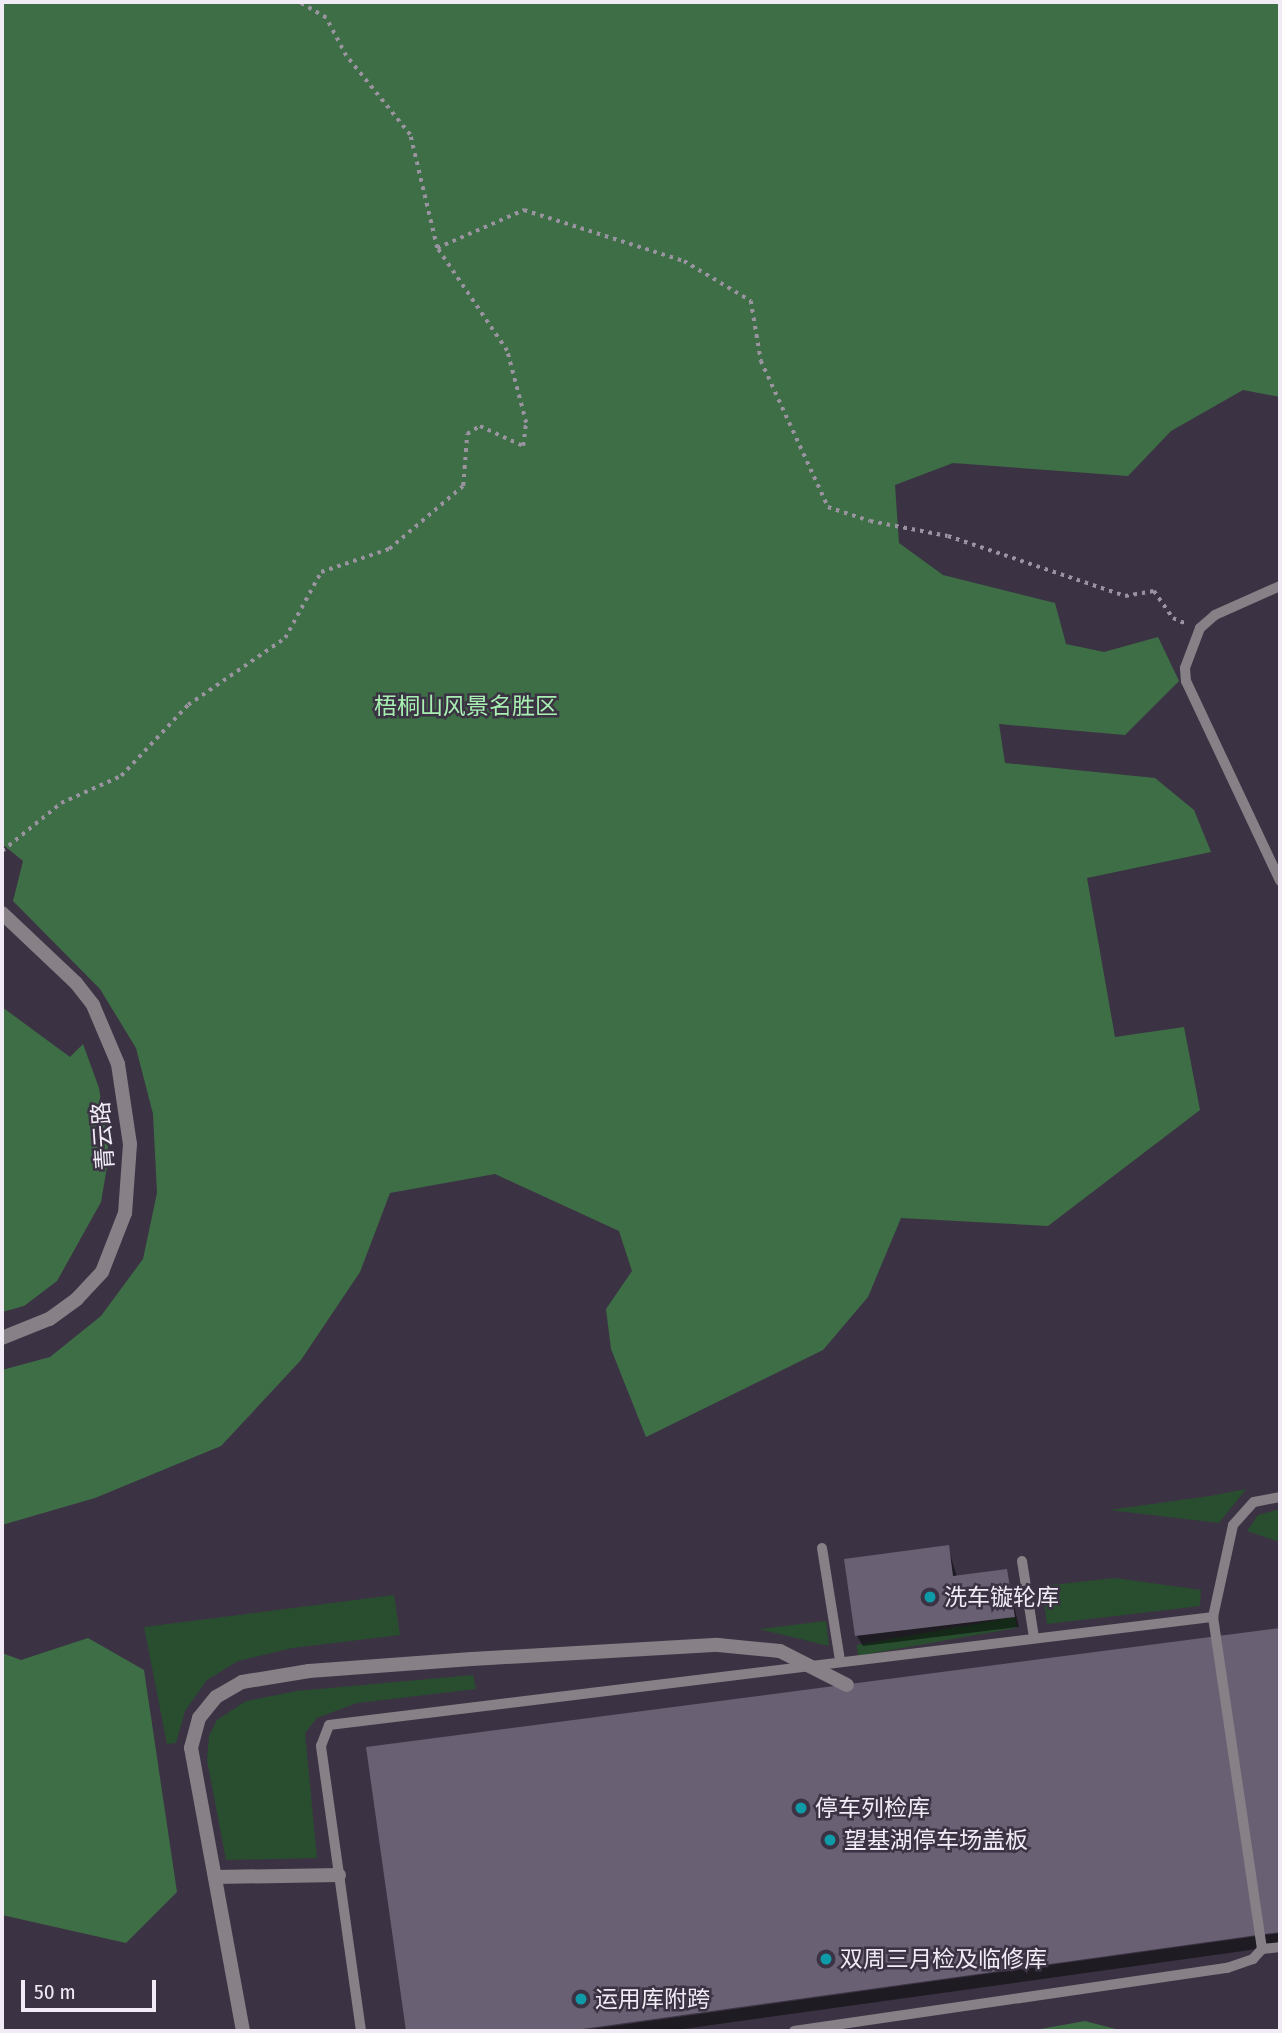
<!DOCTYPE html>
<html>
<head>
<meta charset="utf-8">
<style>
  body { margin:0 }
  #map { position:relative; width:1282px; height:2033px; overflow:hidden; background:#3b3343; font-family:"Fira Sans Condensed","Noto Sans SC",sans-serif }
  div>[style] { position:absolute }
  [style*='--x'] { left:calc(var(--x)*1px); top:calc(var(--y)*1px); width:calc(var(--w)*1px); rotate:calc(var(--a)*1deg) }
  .green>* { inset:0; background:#294e2f; transform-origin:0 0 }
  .forest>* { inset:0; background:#3e6e46 }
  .shadow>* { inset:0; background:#0007 }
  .building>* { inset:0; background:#6a6073 }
  .path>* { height:3.5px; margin-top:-1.75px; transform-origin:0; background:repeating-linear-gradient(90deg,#9a93a0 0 3.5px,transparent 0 8.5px) }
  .service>* { height:10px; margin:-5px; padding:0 5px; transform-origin:5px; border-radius:5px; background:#878087 }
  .minor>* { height:14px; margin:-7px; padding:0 7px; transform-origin:7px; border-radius:7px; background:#878087 }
  .minor-bridge>* { height:14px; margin:-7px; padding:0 7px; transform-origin:7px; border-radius:7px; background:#878087 }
  .dots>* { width:19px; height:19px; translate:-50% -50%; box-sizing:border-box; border:4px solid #3b3343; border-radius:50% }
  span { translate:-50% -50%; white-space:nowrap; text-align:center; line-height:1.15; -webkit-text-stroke:5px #3b3343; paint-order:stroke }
  .park-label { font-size:23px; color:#a8f0b1 }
  .street-label { font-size:23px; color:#f1ebf6 }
  .poi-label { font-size:23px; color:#f1ebf6 }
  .left { translate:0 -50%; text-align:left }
  .frame { position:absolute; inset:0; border:4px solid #f1ebf6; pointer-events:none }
  .scale { position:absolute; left:21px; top:1980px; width:135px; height:32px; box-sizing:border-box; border:4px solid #f1ebf6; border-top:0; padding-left:9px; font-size:21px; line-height:24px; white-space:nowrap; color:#f1ebf6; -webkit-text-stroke:5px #3b3343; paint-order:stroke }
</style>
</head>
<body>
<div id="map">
  <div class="green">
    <div style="clip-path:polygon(1246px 1489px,1219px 1523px,1109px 1510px,1210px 1496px)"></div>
    <div style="clip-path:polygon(1280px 1509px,1280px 1542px,1247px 1531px,1258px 1515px)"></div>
    <div style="clip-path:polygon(1115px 1578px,1201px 1590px,1200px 1606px,1047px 1624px,1042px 1586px)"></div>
    <div style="clip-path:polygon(394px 1595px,400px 1635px,292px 1648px,238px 1661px,207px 1680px,185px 1711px,176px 1743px,167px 1744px,144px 1627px)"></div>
    <div style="left:1015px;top:1617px;width:11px;height:161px;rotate:80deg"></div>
    <div style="clip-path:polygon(826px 1621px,829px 1646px,759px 1629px)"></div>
    <div style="clip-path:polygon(473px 1675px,476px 1689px,357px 1703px,317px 1718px,305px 1733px,317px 1858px,226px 1860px,207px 1760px,209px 1736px,217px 1720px,246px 1701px,297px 1691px)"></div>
  </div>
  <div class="forest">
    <div style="clip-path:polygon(2px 2px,1280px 2px,1280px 397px,1243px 390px,1171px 431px,1128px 476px,953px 463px,895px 485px,899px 543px,943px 575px,1055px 603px,1066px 644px,1104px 652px,1158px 637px,1179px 681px,1125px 735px,999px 724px,1005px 763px,1155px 778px,1194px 810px,1211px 852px,1087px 878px,1115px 1037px,1184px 1027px,1200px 1110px,1048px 1226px,901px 1218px,868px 1297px,823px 1350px,646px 1437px,611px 1349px,606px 1309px,632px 1271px,619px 1231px,495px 1174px,390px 1193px,360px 1272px,301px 1360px,221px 1446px,95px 1498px,2px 1525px,2px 1370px,50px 1357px,101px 1316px,143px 1259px,157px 1193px,153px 1114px,136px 1048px,100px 989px,13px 901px,23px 861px,2px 844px)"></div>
    <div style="clip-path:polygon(2px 1007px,70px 1057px,83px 1044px,99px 1088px,109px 1155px,101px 1202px,57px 1281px,24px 1306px,2px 1312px)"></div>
    <div style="clip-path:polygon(88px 1638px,144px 1670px,177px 1892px,126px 1943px,2px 1915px,2px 1653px,21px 1660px)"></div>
    <div style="clip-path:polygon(1085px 2021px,1123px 2031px,1029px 2031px)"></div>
  </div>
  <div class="shadow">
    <div style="clip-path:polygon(948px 1547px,957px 1577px,1006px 1571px,1019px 1627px,863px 1646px,857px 1636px)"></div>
    <div style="clip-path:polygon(1280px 1629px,1280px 1930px,552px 2031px,408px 2031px,368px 1749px)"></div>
    <div style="clip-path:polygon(1280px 1933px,1280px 1946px,669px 2031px,578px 2031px)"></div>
  </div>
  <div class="building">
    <div style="clip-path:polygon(949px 1545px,953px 1576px,1007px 1569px,1015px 1617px,855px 1636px,844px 1559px)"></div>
    <div style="clip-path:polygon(1280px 1628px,1280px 1932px,568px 2031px,406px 2031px,366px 1747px)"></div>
  </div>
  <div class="path">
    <div style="--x:437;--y:248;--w:95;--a:-23.6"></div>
    <div style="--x:524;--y:210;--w:168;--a:17.7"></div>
    <div style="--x:684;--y:261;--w:78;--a:30.8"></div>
    <div style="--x:751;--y:301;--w:61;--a:80.5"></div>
    <div style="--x:761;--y:361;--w:161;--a:65.3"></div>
    <div style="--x:828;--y:507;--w:44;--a:18.4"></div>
    <div style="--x:870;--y:521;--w:79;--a:10.9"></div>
    <div style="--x:948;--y:536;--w:187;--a:18.7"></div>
    <div style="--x:1125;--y:596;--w:29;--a:-10"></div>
    <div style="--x:1154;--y:591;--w:33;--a:55"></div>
    <div style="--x:1173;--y:618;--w:17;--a:24"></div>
    <div style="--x:2;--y:851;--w:76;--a:-39.1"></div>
    <div style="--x:61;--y:803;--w:66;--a:-24.2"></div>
    <div style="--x:121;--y:776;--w:98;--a:-46.7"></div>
    <div style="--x:188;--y:705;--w:118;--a:-34.6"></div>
    <div style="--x:285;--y:638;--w:75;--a:-61.4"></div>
    <div style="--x:321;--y:572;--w:72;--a:-18.7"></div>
    <div style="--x:389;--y:549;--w:97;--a:-40.4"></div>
    <div style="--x:463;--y:486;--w:52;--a:-85.6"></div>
    <div style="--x:467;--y:434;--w:15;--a:-32"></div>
    <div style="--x:480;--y:426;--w:47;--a:24.9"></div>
    <div style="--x:523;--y:446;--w:23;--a:-83"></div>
    <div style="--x:526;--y:423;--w:74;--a:-104.8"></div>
    <div style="--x:507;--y:351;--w:125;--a:-124.2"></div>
    <div style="--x:437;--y:248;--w:116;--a:-103.4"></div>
    <div style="--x:410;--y:135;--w:102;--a:-129"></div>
    <div style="--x:346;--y:56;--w:43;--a:-117.8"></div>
    <div style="--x:326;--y:18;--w:32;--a:-150"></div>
  </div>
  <div class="service">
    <div style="--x:1280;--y:586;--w:71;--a:156"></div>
    <div style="--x:1215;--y:615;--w:20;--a:139"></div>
    <div style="--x:1200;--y:628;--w:43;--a:110.6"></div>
    <div style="--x:1185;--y:668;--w:13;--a:86"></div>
    <div style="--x:1186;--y:681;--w:221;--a:64.8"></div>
    <div style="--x:822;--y:1548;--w:114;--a:80.9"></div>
    <div style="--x:1022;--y:1561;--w:78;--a:81.1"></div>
    <div style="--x:1213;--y:1617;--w:94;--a:-77.7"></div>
    <div style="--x:1233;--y:1525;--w:31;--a:-48"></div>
    <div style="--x:1254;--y:1502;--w:26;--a:-11"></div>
    <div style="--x:361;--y:2031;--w:288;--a:-98"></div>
    <div style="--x:321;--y:1746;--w:22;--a:-69"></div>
    <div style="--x:329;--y:1725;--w:891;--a:-6.97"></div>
    <div style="--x:1213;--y:1617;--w:336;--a:81.6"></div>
    <div style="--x:794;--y:2031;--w:438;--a:-8.3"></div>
    <div style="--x:1227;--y:1968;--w:28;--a:-19"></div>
    <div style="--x:1253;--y:1959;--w:13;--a:-48"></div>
    <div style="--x:1262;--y:1949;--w:18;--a:-6"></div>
  </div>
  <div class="minor">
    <div style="--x:2;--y:913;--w:102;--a:43.4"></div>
    <div style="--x:76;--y:983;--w:28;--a:52"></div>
    <div style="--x:93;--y:1005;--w:64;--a:67"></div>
    <div style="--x:118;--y:1064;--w:81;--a:81.5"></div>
    <div style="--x:130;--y:1144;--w:69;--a:94.1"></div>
    <div style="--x:125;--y:1213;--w:63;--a:111.3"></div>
    <div style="--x:102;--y:1272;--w:37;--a:133"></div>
    <div style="--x:77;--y:1299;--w:34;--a:144"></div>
    <div style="--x:49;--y:1319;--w:51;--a:158"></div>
    <div style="--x:215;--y:1877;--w:124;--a:-0.9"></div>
    <div style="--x:243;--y:2031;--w:288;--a:-100.4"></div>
    <div style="--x:191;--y:1748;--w:31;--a:-75"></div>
    <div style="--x:199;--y:1718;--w:27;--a:-51"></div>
    <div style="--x:216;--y:1697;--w:30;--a:-30"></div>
    <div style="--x:242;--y:1682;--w:68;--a:-9.3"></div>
    <div style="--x:309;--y:1671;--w:163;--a:-4.2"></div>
  </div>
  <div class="minor-bridge">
    <div style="--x:472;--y:1659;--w:246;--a:-3.3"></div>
    <div style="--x:718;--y:1645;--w:62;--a:5.5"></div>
    <div style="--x:780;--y:1651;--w:75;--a:26.9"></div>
  </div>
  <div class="dots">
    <div style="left:930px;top:1597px;background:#0f9aa8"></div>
    <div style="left:801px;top:1808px;background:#0f9aa8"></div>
    <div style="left:830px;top:1840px;background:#0f9aa8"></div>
    <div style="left:826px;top:1959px;background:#0f9aa8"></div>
    <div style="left:581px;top:1999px;background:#0f9aa8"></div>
  </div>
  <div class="park-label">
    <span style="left:466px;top:706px">梧桐山风景名胜区</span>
  </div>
  <div class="street-label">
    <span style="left:103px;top:1136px;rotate:-94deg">青云路</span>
  </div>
  <div class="poi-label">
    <span class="left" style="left:944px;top:1597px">洗车镟轮库</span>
    <span class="left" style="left:815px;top:1808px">停车列检库</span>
    <span class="left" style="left:844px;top:1840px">望基湖停车场盖板</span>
    <span class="left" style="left:840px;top:1959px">双周三月检及临修库</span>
    <span class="left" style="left:595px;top:1999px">运用库附跨</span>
  </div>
  <div class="frame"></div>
  <div class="scale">50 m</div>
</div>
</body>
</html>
